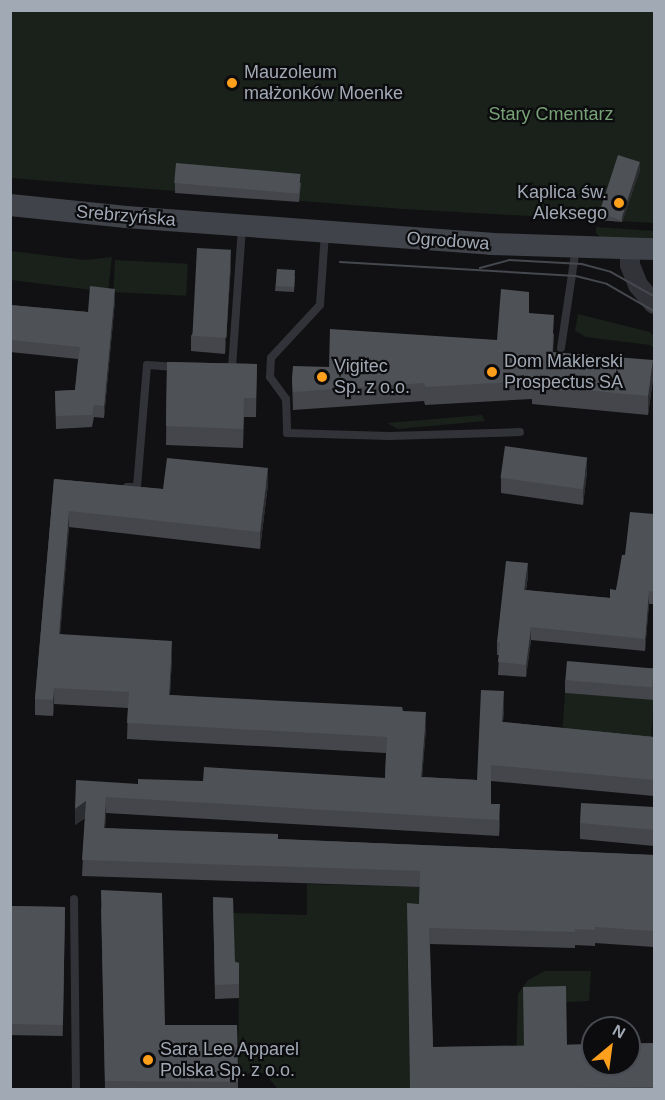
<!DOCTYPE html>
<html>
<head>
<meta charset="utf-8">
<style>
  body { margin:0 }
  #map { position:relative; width:665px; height:1100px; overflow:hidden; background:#111113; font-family:Arial,sans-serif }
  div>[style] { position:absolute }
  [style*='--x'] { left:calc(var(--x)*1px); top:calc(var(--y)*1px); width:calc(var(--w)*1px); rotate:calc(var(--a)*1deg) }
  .green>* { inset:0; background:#19211a; transform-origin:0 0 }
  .service>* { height:8px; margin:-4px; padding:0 4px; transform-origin:4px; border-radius:4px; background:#323338 }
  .tertiary>* { height:20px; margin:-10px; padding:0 10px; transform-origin:10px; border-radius:10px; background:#323338 }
  .secondary>* { height:22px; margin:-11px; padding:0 11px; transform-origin:11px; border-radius:11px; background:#404349 }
  .tram>* { height:1.5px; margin:-0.75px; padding:0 0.75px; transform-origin:0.75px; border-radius:0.75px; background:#45484e }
  .wall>* { inset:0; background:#44464b; transform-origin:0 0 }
  .shaded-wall>* { inset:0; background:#2b2d30 }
  .building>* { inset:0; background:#4e5156; transform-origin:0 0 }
  .dots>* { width:16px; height:16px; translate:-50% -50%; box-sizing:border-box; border:3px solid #0c0c0e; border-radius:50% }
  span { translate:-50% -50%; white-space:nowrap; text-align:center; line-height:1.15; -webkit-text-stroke:4.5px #0c0c0e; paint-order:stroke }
  .poi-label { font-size:18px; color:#a1a9b5 }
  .left { translate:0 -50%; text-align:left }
  .right { translate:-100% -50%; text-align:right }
  .park-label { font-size:18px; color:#77a276 }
  .street-label { font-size:18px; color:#a1a9b5 }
  .frame { position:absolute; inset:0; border:12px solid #a1a9b5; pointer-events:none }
  .north { position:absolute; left:581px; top:1016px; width:60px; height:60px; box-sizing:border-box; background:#0c0c0e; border:2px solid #484b51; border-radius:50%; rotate:29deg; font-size:16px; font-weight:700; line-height:24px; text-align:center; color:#a1a9b5 }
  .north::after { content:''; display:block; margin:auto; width:21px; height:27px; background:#ffa01d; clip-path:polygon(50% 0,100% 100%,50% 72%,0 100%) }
</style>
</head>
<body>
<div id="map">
  <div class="green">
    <div style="clip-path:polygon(11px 11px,654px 11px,654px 223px,403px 209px,11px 178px)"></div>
    <div style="clip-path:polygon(596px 227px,654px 231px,654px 240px,600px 237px,596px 233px)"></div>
    <div style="clip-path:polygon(11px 251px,85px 260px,112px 257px,108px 292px,11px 280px)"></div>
    <div style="left:115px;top:260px;width:73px;height:32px;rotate:3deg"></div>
    <div style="clip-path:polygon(578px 314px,650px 332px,654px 336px,654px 348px,650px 345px,586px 337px,575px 331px)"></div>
    <div style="clip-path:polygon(482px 415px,485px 421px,398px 429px,387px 423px)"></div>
    <div style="left:565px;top:693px;width:89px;height:51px;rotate:4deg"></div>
    <div style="clip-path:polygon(307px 884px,420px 887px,419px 920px,407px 920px,410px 1089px,278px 1089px,264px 1073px,238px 1074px,239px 978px,235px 977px,233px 913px,307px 915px)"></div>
    <div style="clip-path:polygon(545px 971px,591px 971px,589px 1001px,566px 1002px,524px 1062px,516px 1062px,518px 994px,528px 980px)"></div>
  </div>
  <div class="service">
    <div style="--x:325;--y:233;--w:72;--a:94"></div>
    <div style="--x:320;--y:305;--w:72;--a:132.8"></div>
    <div style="--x:271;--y:358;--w:19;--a:93"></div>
    <div style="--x:270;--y:377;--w:27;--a:54"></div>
    <div style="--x:286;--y:399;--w:34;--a:88"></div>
    <div style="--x:287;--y:433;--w:102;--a:1.7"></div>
    <div style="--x:389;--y:436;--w:131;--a:-1.7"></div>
    <div style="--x:561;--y:348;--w:101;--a:-81.5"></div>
    <div style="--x:227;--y:370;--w:6;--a:-31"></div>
    <div style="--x:232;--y:367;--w:140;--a:-85.9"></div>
    <div style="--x:127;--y:487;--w:10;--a:0"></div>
    <div style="--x:137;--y:487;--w:122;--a:-85.3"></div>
    <div style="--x:147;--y:365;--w:29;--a:4"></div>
    <div style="--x:74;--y:899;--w:191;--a:89.4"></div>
  </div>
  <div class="tertiary">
    <div style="--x:630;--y:249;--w:16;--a:90"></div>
    <div style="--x:630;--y:265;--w:22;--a:68"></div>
    <div style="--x:638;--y:285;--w:25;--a:50"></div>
  </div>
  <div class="secondary">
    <div style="--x:10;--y:205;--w:117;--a:5.9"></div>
    <div style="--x:126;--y:217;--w:366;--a:4.2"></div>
    <div style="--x:491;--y:244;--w:163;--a:1.8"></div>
  </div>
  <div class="tram">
    <div style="--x:340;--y:262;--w:236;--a:3.4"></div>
    <div style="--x:576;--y:276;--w:32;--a:14"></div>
    <div style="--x:607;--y:284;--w:54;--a:29.9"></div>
    <div style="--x:480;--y:268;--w:30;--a:-15"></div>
    <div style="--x:509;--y:260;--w:73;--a:3.1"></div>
    <div style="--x:582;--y:264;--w:30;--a:15"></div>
    <div style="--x:611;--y:272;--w:49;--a:29.2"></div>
  </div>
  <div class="wall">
    <div style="clip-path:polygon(640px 170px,622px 222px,598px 220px,598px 213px)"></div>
    <div style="clip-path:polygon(175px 183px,301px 183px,299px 202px,175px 193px)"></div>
    <div style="clip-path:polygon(231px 265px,225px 354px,191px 351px,191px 336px)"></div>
    <div style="clip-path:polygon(277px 269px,295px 276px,294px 292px,275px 291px)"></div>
    <div style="clip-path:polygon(115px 301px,104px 418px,94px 417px,92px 427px,56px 429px,55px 391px,75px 390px,78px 359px,10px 352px,10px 305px,88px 312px)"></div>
    <div style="clip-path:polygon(529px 313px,554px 334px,553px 352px,653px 379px,648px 415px,532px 404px,532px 399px,425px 405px,424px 401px,293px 410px,292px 378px,329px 367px,497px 340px)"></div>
    <div style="clip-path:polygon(167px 362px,257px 364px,256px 417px,244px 417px,243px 448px,166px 445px)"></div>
    <div style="clip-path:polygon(587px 472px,583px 505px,501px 493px,501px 478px)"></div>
    <div style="clip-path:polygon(54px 479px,163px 489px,268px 484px,260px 549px,69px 527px,60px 634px,172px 657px,170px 695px,403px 711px,426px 728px,422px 777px,477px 780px,504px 707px,503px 722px,654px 737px,654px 796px,491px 781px,491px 804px,500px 820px,499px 836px,106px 813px,105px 828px,278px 839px,654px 855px,654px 947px,595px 943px,595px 946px,575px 945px,575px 948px,430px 944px,433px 1047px,654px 1043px,654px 1089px,410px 1089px,420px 887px,82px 876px,85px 818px,75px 825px,75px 809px,138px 784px,203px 781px,385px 778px,386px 753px,127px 739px,128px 708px,54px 704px,53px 716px,35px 715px,35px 699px)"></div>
    <div style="clip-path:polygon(654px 514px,654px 604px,649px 604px,645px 651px,531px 640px,526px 677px,498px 675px,499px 655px,497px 655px,497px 642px,528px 576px,526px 590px,610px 598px,616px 590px,625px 555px)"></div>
    <div style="clip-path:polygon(654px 668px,654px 700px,565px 693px,565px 680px)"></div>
    <div style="clip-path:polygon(654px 807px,654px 846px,580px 839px,580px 823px)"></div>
    <div style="clip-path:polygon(213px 897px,235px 962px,239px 963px,239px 998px,215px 999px)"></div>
    <div style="left:10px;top:906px;width:55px;height:129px;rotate:1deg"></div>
    <div style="clip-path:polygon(101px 907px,165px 1025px,237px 1025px,238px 1089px,105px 1089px)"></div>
  </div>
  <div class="shaded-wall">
    <div style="clip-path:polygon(640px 162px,640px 170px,622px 222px,622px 214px)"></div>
    <div style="clip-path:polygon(231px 250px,231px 265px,225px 354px,225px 339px)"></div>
    <div style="clip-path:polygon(115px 289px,115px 301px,104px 418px,104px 406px)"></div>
    <div style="clip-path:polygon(653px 360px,653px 379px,648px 415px,648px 396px)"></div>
    <div style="clip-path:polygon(587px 458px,587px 472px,583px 505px,583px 491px)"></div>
    <div style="clip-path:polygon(268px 468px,268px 484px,260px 549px,260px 532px)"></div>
    <div style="clip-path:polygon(69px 511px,69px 527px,59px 650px,59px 634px)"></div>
    <div style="clip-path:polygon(528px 563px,528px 576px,524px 602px,524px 590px)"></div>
    <div style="clip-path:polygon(649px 591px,649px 604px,645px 651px,645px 639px)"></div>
    <div style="clip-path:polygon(531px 627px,531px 640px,526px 677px,526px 665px)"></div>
    <div style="clip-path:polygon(172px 641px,172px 657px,169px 711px,169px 695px)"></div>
    <div style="clip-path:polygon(54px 688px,54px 704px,53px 716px,53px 700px)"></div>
    <div style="clip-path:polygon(504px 691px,504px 707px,502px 738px,502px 722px)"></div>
    <div style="clip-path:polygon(426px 712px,426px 728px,421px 793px,421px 777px)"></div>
    <div style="clip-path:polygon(106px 797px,106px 813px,104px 844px,104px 828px)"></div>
    <div style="clip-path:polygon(86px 801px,86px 817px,75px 825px,75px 809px)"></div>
    <div style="clip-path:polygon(500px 804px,500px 820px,499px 836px,499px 820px)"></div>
  </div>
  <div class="building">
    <div style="left:618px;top:155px;width:23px;height:61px;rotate:18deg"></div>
    <div style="left:176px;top:163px;width:125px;height:20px;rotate:5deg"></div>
    <div style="left:197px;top:248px;width:34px;height:88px;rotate:3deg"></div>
    <div style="left:277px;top:269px;width:18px;height:17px;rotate:3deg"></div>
    <div style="clip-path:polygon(90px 286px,115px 289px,104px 406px,94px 405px,92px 415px,56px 416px,55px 391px,75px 390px,80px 347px,10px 340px,10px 305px,88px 312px)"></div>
    <div style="clip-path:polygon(501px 289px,529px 292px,529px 313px,554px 315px,552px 352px,653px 360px,648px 396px,532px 385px,533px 381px,425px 387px,424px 383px,293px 392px,292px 378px,293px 366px,329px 367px,330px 329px,497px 340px)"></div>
    <div style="clip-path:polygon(167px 362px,257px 364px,256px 398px,244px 398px,243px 429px,166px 426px)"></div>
    <div style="left:505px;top:446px;width:83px;height:32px;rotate:8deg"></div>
    <div style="clip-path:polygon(167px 458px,268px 468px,260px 532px,69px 511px,59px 634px,172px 641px,169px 695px,402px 707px,403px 711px,426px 712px,421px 777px,477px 780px,481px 690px,504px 691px,502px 722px,654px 737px,654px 780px,491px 765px,491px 804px,500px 804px,499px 820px,106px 797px,104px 828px,278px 834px,278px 839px,654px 855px,654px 931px,595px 927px,595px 930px,575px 929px,575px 932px,429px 928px,433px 1047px,524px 1046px,523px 987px,566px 986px,567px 1045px,593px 1044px,593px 1064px,629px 1064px,629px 1044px,654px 1043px,654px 1087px,482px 1089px,410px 1089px,407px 903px,419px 904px,420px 871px,82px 860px,86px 801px,75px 809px,76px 780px,138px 784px,138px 779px,203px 781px,204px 767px,385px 778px,387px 737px,127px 723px,129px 692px,54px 688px,53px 700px,35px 699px,54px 479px,163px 489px)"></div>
    <div style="clip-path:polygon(630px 512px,654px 514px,654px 592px,649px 591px,645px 639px,531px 627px,526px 665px,498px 662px,500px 642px,497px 642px,506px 561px,528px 563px,524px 590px,610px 598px,610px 589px,616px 590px,622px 555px,625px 555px)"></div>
    <div style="left:567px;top:661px;width:87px;height:19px;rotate:5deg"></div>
    <div style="clip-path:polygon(581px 803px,654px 807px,654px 830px,580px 823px)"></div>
    <div style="clip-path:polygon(101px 890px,162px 893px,165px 1025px,237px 1025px,238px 1082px,105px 1081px)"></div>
    <div style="clip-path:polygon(213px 897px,233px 898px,235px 962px,239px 963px,239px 984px,215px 985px)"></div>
    <div style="left:10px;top:906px;width:55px;height:118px;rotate:1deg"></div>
  </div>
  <div class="dots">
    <div style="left:232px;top:83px;background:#ffa01d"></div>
    <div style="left:619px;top:203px;background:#ffa01d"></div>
    <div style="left:492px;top:372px;background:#ffa01d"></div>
    <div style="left:322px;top:377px;background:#ffa01d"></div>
    <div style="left:148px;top:1060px;background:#ffa01d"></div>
  </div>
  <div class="poi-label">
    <span class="left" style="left:244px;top:83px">Mauzoleum<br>małżonków Moenke</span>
    <span class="right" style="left:607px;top:203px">Kaplica św.<br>Aleksego</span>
    <span class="left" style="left:504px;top:372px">Dom Maklerski<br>Prospectus SA</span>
    <span class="left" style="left:334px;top:377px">Vigitec<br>Sp. z o.o.</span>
    <span class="left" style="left:160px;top:1060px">Sara Lee Apparel<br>Polska Sp. z o.o.</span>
  </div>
  <div class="park-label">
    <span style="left:551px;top:114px">Stary Cmentarz</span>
  </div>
  <div class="street-label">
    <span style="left:126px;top:216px;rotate:5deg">Srebrzyńska</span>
    <span style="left:448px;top:241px;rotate:4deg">Ogrodowa</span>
  </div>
  <div class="frame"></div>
  <div class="north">N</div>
</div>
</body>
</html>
